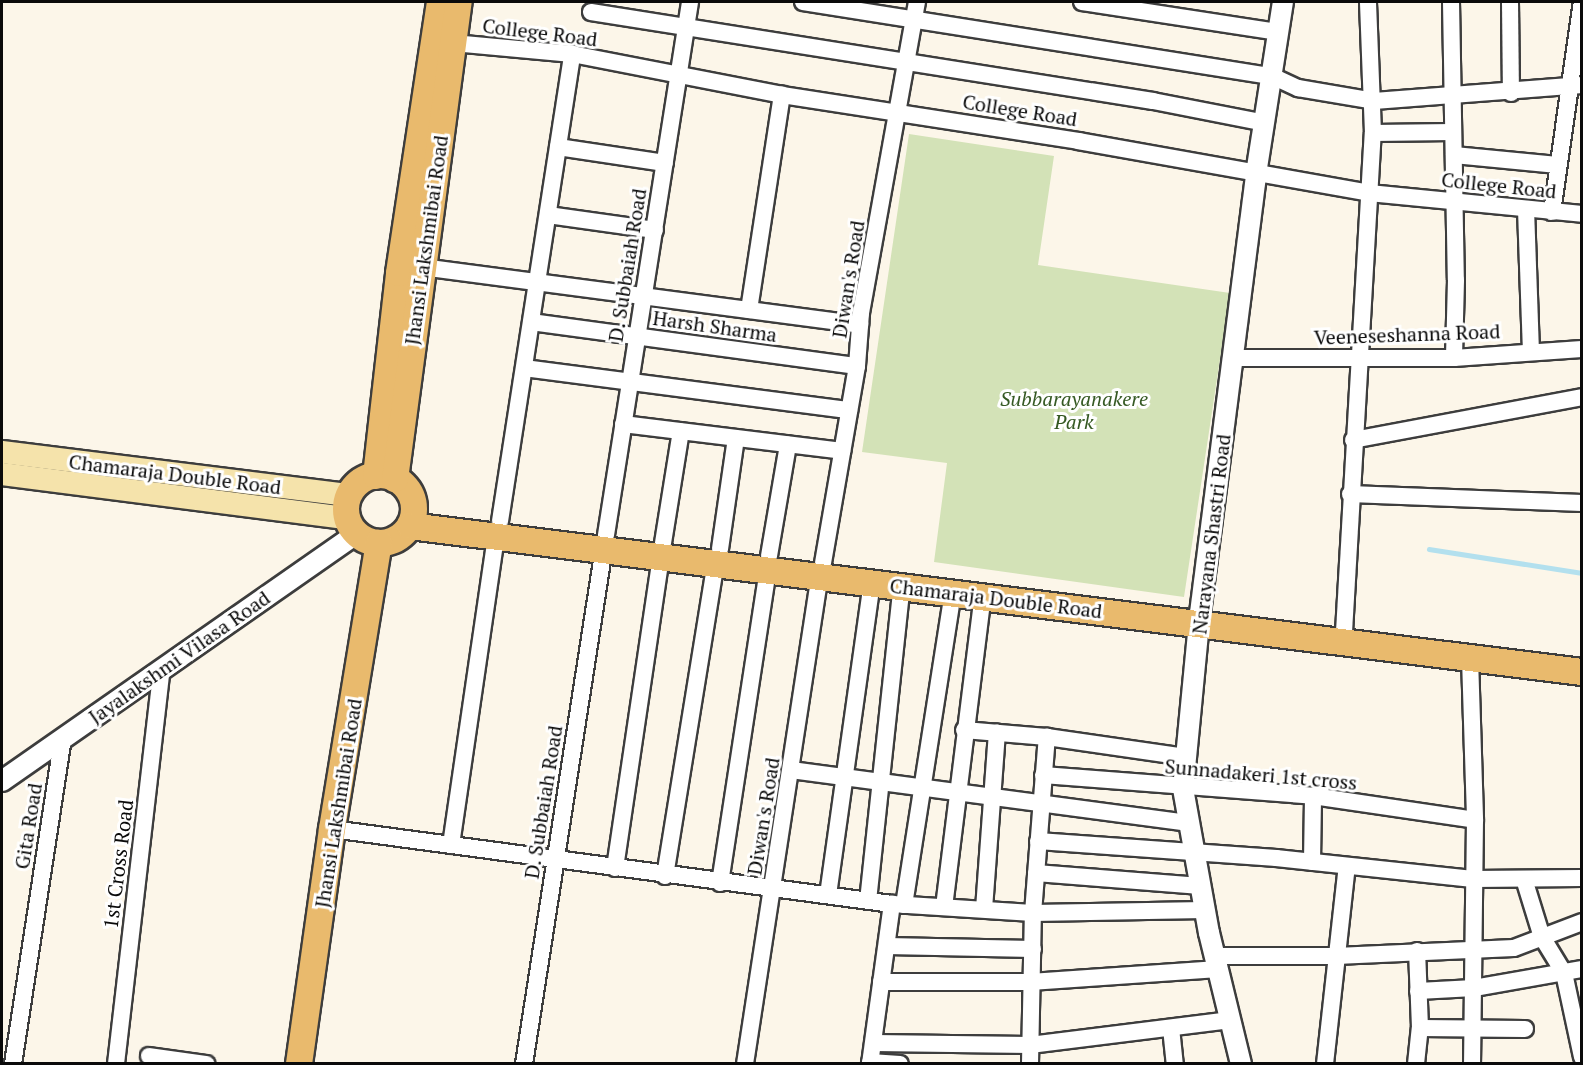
<!DOCTYPE html>
<html>
<head>
<meta charset="utf-8">
<style>
	body { margin:0 }
	#map { position:relative; width:1583px; height:1065px; overflow:hidden; background:#fcf6e9; font-family:"PT Serif",serif }
	div>[style] { position:absolute }
	[style*='--x'] { left:calc(var(--x)*1px); top:calc(var(--y)*1px); width:calc(var(--w)*1px); rotate:calc(var(--a)*1deg) }
	.green>* { inset:0; background:#d3e2b7 }
	.stream>* { height:4.5px; margin:-2.25px; padding:0 2.25px; transform-origin:2.25px; border-radius:2.25px; background:#b3e0ee }
	.roads { filter:drop-shadow(2px 0 #3d3d3d) drop-shadow(-2px 0 #3d3d3d) drop-shadow(0 2px #3d3d3d) drop-shadow(0 -2px #3d3d3d) }
	.minor>* { height:16px; margin:-8px; padding:0 8px; transform-origin:8px; border-radius:8px; background:#fff }
	.tertiary>* { height:20px; margin:-10px; padding:0 10px; transform-origin:10px; border-radius:10px; background:#fff }
	.secondary>* { height:22px; margin:-11px; padding:0 11px; transform-origin:11px; border-radius:11px; background:#f5e3ab }
	.primary>* { height:26px; margin:-13px; padding:0 13px; transform-origin:13px; border-radius:13px; background:#e9ba6d }
	.primary>.ring { margin:-13px; padding:0; box-sizing:content-box; background:none; border:26px solid #e9ba6d; border-radius:50% }
	span { translate:-50% -50%; white-space:nowrap; text-align:center; line-height:1.15; -webkit-text-stroke:6px #fff; paint-order:stroke }
	.street-label { font-size:20px; color:#0a0a0a }
	.park-label { font-size:20px; color:#355923; font-style:italic }
	.frame { position:absolute; inset:0; border:3px solid #0a0a0a; pointer-events:none }
</style>
</head>
<body>
<div id="map">
	<div class="green">
		<i style="clip-path:polygon(909px 134px,1054px 156px,1038px 265px,1230px 293px,1184px 597px,934px 562px,947px 463px,862px 452px)"></i>
	</div>
	<div class="stream">
		<i style="--x:1429;--y:549;--w:155;--a:8.9"></i>
	</div>
	<div class="roads">
		<div class="minor">
			<i style="--x:803;--y:2;--w:475;--a:9"></i>
			<i style="--x:1272;--y:76;--w:29;--a:25"></i>
			<i style="--x:1298;--y:88;--w:77;--a:9.7"></i>
			<i style="--x:1374;--y:101;--w:209;--a:-4.4"></i>
			<i style="--x:1082;--y:2;--w:199;--a:8.7"></i>
			<i style="--x:1451;--y:2;--w:278;--a:89"></i>
			<i style="--x:1456;--y:280;--w:78;--a:91.5"></i>
			<i style="--x:1510;--y:2;--w:91;--a:89.4"></i>
			<i style="--x:591;--y:12;--w:569;--a:9"></i>
			<i style="--x:1153;--y:101;--w:114;--a:11.1"></i>
			<i style="--x:453;--y:43;--w:120;--a:5.3"></i>
			<i style="--x:572;--y:54;--w:214;--a:11"></i>
			<i style="--x:782;--y:95;--w:300;--a:8.8"></i>
			<i style="--x:1078;--y:141;--w:296;--a:10.1"></i>
			<i style="--x:1369;--y:193;--w:214;--a:5.6"></i>
			<i style="--x:1373;--y:133;--w:80;--a:-0.7"></i>
			<i style="--x:558;--y:147;--w:108;--a:8.5"></i>
			<i style="--x:1454;--y:155;--w:104;--a:5.5"></i>
			<i style="--x:1526;--y:209;--w:141;--a:88"></i>
			<i style="--x:1552;--y:212;--w:212;--a:-81.9"></i>
			<i style="--x:548;--y:215;--w:108;--a:8"></i>
			<i style="--x:422;--y:267;--w:442;--a:7.5"></i>
			<i style="--x:749;--y:310;--w:218;--a:-81.3"></i>
			<i style="--x:531;--y:322;--w:329;--a:7.7"></i>
			<i style="--x:1234;--y:358;--w:220;--a:0"></i>
			<i style="--x:1454;--y:358;--w:128;--a:-4"></i>
			<i style="--x:524;--y:368;--w:328;--a:7.4"></i>
			<i style="--x:623;--y:424;--w:221;--a:7"></i>
			<i style="--x:1353;--y:440;--w:233;--a:-10.6"></i>
			<i style="--x:1350;--y:494;--w:232;--a:2.2"></i>
			<i style="--x:500;--y:521;--w:473;--a:-81.2"></i>
			<i style="--x:606;--y:535;--w:540;--a:-81.04"></i>
			<i style="--x:663;--y:543;--w:113;--a:-80.9"></i>
			<i style="--x:720;--y:549;--w:112;--a:-81.8"></i>
			<i style="--x:769;--y:556;--w:113;--a:-80.3"></i>
			<i style="--x:823;--y:563;--w:200;--a:-80.2"></i>
			<i style="--x:857;--y:366;--w:53;--a:-85.7"></i>
			<i style="--x:861;--y:313;--w:316;--a:-79.8"></i>
			<i style="--x:1344;--y:632;--w:500;--a:-86.7"></i>
			<i style="--x:1373;--y:133;--w:131;--a:-92.2"></i>
			<i style="--x:1470;--y:658;--w:162;--a:88.2"></i>
			<i style="--x:1475;--y:820;--w:244;--a:90.7"></i>
			<i style="--x:964;--y:730;--w:83;--a:4.8"></i>
			<i style="--x:1047;--y:737;--w:140;--a:8.2"></i>
			<i style="--x:791;--y:770;--w:402;--a:7.6"></i>
			<i style="--x:1043;--y:775;--w:271;--a:4.4"></i>
			<i style="--x:1313;--y:796;--w:164;--a:8.4"></i>
			<i style="--x:332;--y:829;--w:565;--a:7.63"></i>
			<i style="--x:892;--y:904;--w:141;--a:3.7"></i>
			<i style="--x:1033;--y:913;--w:172;--a:-1"></i>
			<i style="--x:1038;--y:841;--w:239;--a:4.1"></i>
			<i style="--x:1276;--y:858;--w:198;--a:6.1"></i>
			<i style="--x:1473;--y:879;--w:109;--a:-0.5"></i>
			<i style="--x:451;--y:845;--w:312;--a:-81.7"></i>
			<i style="--x:1312;--y:862;--w:66;--a:-89.1"></i>
			<i style="--x:615;--y:868;--w:316;--a:-81.6"></i>
			<i style="--x:1036;--y:873;--w:165;--a:4.5"></i>
			<i style="--x:665;--y:876;--w:319;--a:-80.8"></i>
			<i style="--x:1524;--y:879;--w:61;--a:72.8"></i>
			<i style="--x:1542;--y:937;--w:42;--a:58.6"></i>
			<i style="--x:1564;--y:973;--w:86;--a:77.9"></i>
			<i style="--x:720;--y:883;--w:319;--a:-81.3"></i>
			<i style="--x:828;--y:895;--w:317;--a:-82"></i>
			<i style="--x:868;--y:901;--w:318;--a:-83.9"></i>
			<i style="--x:904;--y:905;--w:317;--a:-81.1"></i>
			<i style="--x:944;--y:907;--w:313;--a:-82.9"></i>
			<i style="--x:984;--y:909;--w:177;--a:-85.8"></i>
			<i style="--x:887;--y:946;--w:146;--a:1.2"></i>
			<i style="--x:1214;--y:956;--w:122;--a:0"></i>
			<i style="--x:1336;--y:956;--w:178;--a:-2.6"></i>
			<i style="--x:1514;--y:948;--w:73;--a:-20.9"></i>
			<i style="--x:881;--y:982;--w:150;--a:0"></i>
			<i style="--x:1031;--y:982;--w:187;--a:-4"></i>
			<i style="--x:1418;--y:991;--w:56;--a:-3.1"></i>
			<i style="--x:1474;--y:988;--w:110;--a:-10"></i>
			<i style="--x:1171;--y:1028;--w:36;--a:84"></i>
			<i style="--x:1420;--y:1028;--w:105;--a:0.5"></i>
			<i style="--x:874;--y:1043;--w:156;--a:0.7"></i>
			<i style="--x:1030;--y:1045;--w:202;--a:-7.1"></i>
			<i style="--x:149;--y:1056;--w:58;--a:8"></i>
			<i style="--x:870;--y:1062;--w:30;--a:4"></i>
			<i style="--x:13;--y:1064;--w:330;--a:-81.3"></i>
			<i style="--x:116;--y:1064;--w:398;--a:-83.4"></i>
			<i style="--x:524;--y:1064;--w:522;--a:-81.19"></i>
			<i style="--x:745;--y:1064;--w:495;--a:-81.3"></i>
			<i style="--x:870;--y:1064;--w:162;--a:-82.2"></i>
			<i style="--x:1030;--y:1064;--w:151;--a:-88.9"></i>
			<i style="--x:1033;--y:913;--w:177;--a:-85.5"></i>
			<i style="--x:1325;--y:1064;--w:199;--a:-83.7"></i>
			<i style="--x:1416;--y:1064;--w:36;--a:-84"></i>
			<i style="--x:1420;--y:1028;--w:77;--a:-92.2"></i>
		</div>
		<div class="tertiary">
			<i style="--x:2;--y:781;--w:433;--a:-34.9"></i>
			<i style="--x:1241;--y:1064;--w:135;--a:-103.7"></i>
			<i style="--x:1209;--y:933;--w:146;--a:-100.2"></i>
			<i style="--x:1183;--y:789;--w:177;--a:-84.5"></i>
			<i style="--x:1200;--y:613;--w:443;--a:-82.7"></i>
			<i style="--x:1256;--y:174;--w:174;--a:-81.1"></i>
		</div>
		<div class="secondary">
			<i style="--x:2;--y:452;--w:350;--a:7.1"></i>
			<i style="--x:2;--y:474;--w:348;--a:7.3"></i>
		</div>
		<div class="primary">
			<i class="ring" style="left:346px;top:475px;width:42px;height:42px"></i>
			<i style="--x:376;--y:476;--w:204;--a:-83.5"></i>
			<i style="--x:399;--y:273;--w:274;--a:-81.4"></i>
			<i style="--x:395;--y:479;--w:481;--a:-82.4"></i>
			<i style="--x:410;--y:526;--w:1181;--a:7.1"></i>
			<i style="--x:299;--y:1064;--w:237;--a:-82"></i>
			<i style="--x:332;--y:829;--w:290;--a:-80.7"></i>
		</div>
	</div>
	<div class="street-label">
		<span style="left:540px;top:32px;rotate:7deg">College Road</span>
		<span style="left:1020px;top:110px;rotate:9deg">College Road</span>
		<span style="left:1499px;top:185px;rotate:6deg">College Road</span>
		<span style="left:426px;top:240px;rotate:-82deg">Jhansi Lakshmibai Road</span>
		<span style="left:627px;top:265px;rotate:-81deg">D. Subbaiah Road</span>
		<span style="left:848px;top:279px;rotate:-81deg">Diwan's Road</span>
		<span style="left:715px;top:326px;rotate:8deg">Harsh Sharma</span>
		<span style="left:1407px;top:334px;rotate:-2deg">Veeneseshanna Road</span>
		<span style="left:175px;top:474px;rotate:7deg">Chamaraja Double Road</span>
		<span style="left:1211px;top:534px;rotate:-83deg">Narayana Shastri Road</span>
		<span style="left:996px;top:598px;rotate:7deg">Chamaraja Double Road</span>
		<span style="left:179px;top:657px;rotate:-35deg">Jayalakshmi Vilasa Road</span>
		<span style="left:1261px;top:774px;rotate:5deg">Sunnadakeri 1st cross</span>
		<span style="left:543px;top:802px;rotate:-81deg">D. Subbaiah Road</span>
		<span style="left:338px;top:803px;rotate:-81deg">Jhansi Lakshmibai Road</span>
		<span style="left:763px;top:816px;rotate:-81deg">Diwan's Road</span>
		<span style="left:28px;top:826px;rotate:-81deg">Gita Road</span>
		<span style="left:118px;top:864px;rotate:-83deg">1st Cross Road</span>
	</div>
	<div class="park-label">
		<span style="left:1074px;top:410px">Subbarayanakere<br>Park</span>
	</div>
	<div class="frame"></div>
</div>
</body>
</html>
